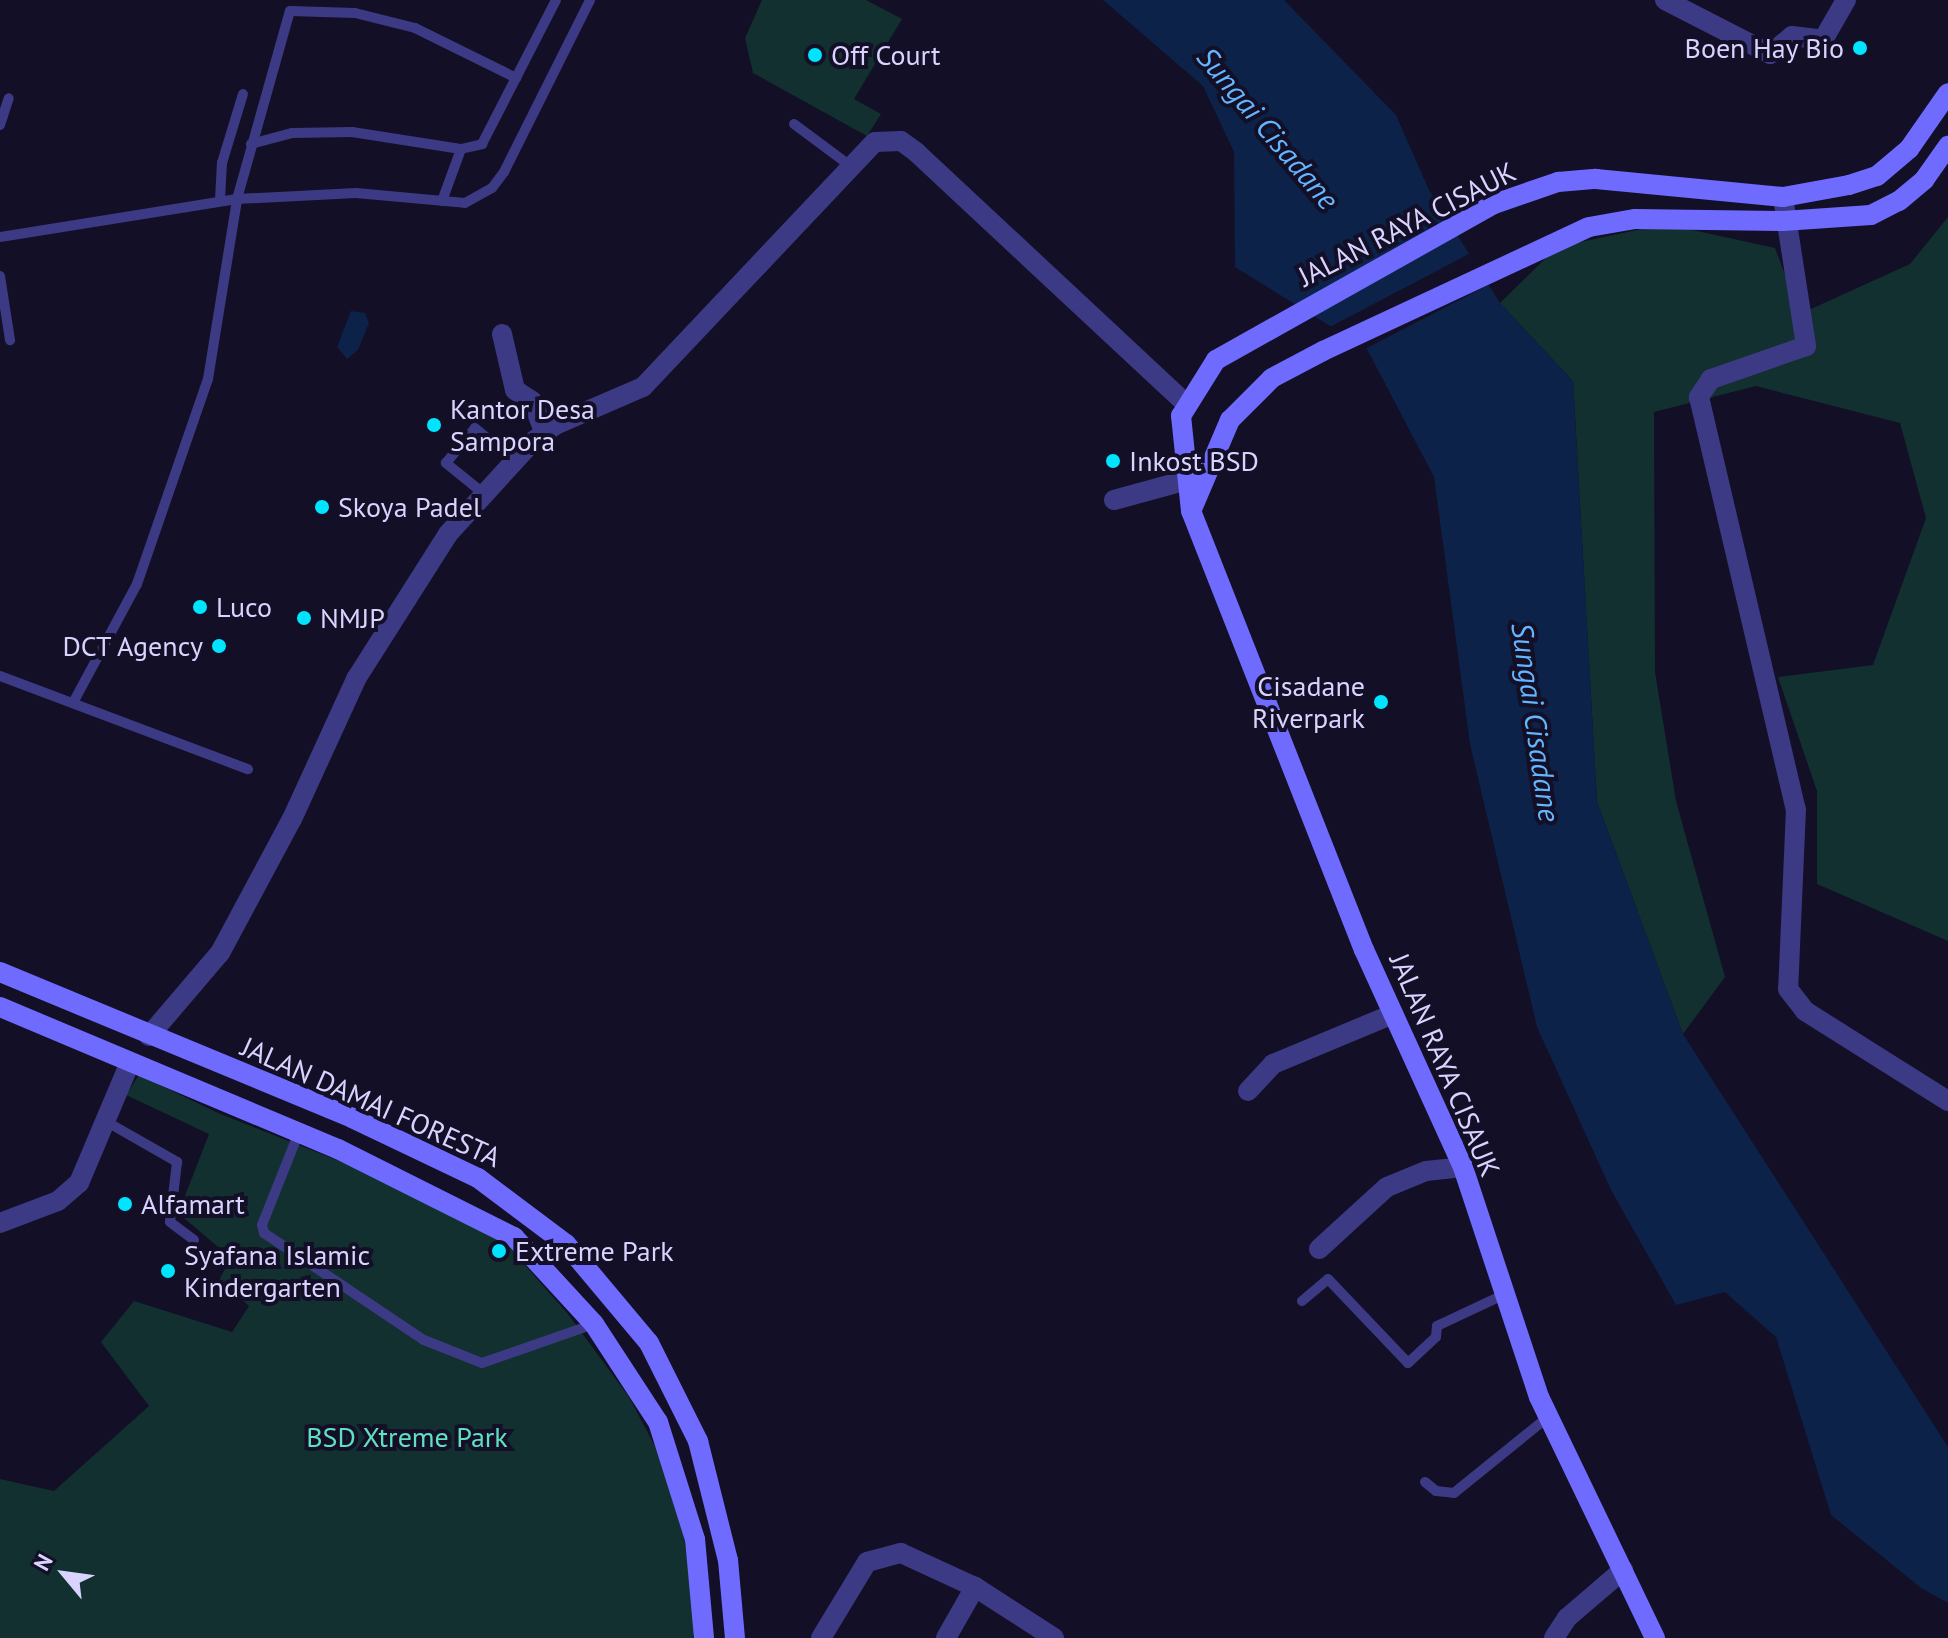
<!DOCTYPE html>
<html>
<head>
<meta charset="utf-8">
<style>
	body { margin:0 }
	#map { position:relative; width:1948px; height:1638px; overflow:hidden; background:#130f26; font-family:"PT Sans",sans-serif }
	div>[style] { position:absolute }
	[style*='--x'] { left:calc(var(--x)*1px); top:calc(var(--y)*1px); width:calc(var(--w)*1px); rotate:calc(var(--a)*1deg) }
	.green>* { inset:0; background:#12302f }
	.water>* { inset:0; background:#0c2248 }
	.pier>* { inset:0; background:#130f26 }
	.service>* { height:10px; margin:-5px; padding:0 5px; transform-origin:5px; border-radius:5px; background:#3d3a85 }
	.minor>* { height:20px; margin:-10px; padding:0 10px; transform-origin:10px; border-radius:10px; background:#3d3a85 }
	.secondary>* { height:20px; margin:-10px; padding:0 10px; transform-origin:10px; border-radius:10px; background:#6f6bff }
	.dots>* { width:22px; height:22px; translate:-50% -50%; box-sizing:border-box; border:4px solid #130f26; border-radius:50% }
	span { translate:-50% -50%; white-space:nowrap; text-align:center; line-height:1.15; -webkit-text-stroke:8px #130f26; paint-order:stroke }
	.poi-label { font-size:28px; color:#d9d4ff }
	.right { translate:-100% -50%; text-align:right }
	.left { translate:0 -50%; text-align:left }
	.street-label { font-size:28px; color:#d9d4ff }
	.park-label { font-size:28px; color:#5fe0c0 }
	.water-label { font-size:30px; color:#62b6ff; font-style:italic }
	.north { position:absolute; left:24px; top:1534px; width:80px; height:80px; -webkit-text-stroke:6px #130f26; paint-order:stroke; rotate:299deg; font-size:22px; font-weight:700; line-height:32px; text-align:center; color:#d9d4ff }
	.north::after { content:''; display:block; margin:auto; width:28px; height:36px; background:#d9d4ff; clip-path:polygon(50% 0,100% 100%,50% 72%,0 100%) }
</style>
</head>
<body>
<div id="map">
	<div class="green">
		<i style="clip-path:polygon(762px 0,866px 0,902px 19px,854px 99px,881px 114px,867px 136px,753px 73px,745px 38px)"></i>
		<i style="clip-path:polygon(1948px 217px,1948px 941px,1817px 884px,1817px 791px,1778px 677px,1873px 665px,1926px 518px,1900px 423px,1756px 386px,1654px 412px,1655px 672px,1676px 801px,1725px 977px,1683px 1034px,1597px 802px,1573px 381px,1500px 303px,1557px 247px,1665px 224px,1775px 248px,1800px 314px,1910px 264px)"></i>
		<i style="clip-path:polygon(139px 1075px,218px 1113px,425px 1195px,509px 1247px,568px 1314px,629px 1397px,676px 1486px,696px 1611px,693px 1638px,0 1638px,0 1479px,54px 1491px,149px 1406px,101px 1342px,134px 1301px,232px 1332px,249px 1306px,219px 1280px,231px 1258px,184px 1218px,183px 1201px,209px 1134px,126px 1095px)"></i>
	</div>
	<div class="water">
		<i style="clip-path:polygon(1103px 0,1284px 0,1396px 115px,1429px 190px,1500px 303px,1573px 381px,1597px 802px,1683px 1034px,1948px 1447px,1948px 1603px,1921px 1588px,1831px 1515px,1776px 1337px,1725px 1292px,1676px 1305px,1611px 1190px,1537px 1027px,1470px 744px,1434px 477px,1367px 349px,1235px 267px,1234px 152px,1203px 86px)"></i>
		<i style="clip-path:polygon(351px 311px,365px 313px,369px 323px,358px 350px,347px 359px,337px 347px)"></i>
	</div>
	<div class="pier">
		<i style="clip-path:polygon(1473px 252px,1492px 283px,1361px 351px,1326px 329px)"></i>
	</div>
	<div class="service">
		<i style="--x:794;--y:124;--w:72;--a:36.6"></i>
		<i style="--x:0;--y:125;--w:28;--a:-72"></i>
		<i style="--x:251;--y:144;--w:42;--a:-15"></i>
		<i style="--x:292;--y:133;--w:60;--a:-1"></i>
		<i style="--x:352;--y:132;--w:110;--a:8.9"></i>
		<i style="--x:461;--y:149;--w:22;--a:-13"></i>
		<i style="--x:482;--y:144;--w:162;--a:-62.8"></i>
		<i style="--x:220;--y:200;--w:37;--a:-87"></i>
		<i style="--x:222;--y:163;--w:72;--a:-73.1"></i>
		<i style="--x:442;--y:201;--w:55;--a:-69.9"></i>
		<i style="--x:0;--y:237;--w:240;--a:-9.1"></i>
		<i style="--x:237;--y:199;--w:119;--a:-2.9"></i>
		<i style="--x:356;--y:193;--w:109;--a:5.2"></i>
		<i style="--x:465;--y:203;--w:31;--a:-29"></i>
		<i style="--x:492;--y:188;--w:20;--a:-53"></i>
		<i style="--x:504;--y:172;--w:192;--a:-63.4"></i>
		<i style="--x:0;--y:276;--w:65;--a:81.1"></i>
		<i style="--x:483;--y:493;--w:48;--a:-141"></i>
		<i style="--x:446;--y:463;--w:45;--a:-50.4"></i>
		<i style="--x:475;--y:428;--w:50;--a:39.4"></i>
		<i style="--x:0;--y:676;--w:265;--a:20.6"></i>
		<i style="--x:74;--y:701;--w:133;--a:-61.7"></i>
		<i style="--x:137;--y:584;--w:217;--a:-70.9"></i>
		<i style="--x:208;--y:379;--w:182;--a:-80.8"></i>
		<i style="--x:237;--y:199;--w:195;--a:-74.3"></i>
		<i style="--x:290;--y:11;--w:65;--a:1.8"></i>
		<i style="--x:355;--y:13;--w:62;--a:14"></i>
		<i style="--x:415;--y:28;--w:113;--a:26.3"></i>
		<i style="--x:107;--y:1122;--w:81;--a:29.7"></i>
		<i style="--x:177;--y:1162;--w:60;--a:96.7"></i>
		<i style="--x:170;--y:1222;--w:30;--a:37"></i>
		<i style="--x:299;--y:1132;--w:100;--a:111.7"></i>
		<i style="--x:262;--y:1225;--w:8;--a:76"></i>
		<i style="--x:264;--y:1233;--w:192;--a:33.8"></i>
		<i style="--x:424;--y:1340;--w:62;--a:21.6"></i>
		<i style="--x:482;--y:1363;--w:119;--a:-19.2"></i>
		<i style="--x:1302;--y:1301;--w:34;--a:-40"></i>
		<i style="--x:1328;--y:1279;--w:116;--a:46.4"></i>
		<i style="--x:1408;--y:1363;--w:38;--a:-43"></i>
		<i style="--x:1436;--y:1337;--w:11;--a:-85"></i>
		<i style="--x:1437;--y:1326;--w:73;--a:-25.2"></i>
		<i style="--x:1425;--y:1482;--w:14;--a:39"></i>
		<i style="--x:1436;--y:1491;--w:18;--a:6"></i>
		<i style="--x:1454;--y:1493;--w:121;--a:-39"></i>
	</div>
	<div class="minor">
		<i style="--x:1665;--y:0;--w:118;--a:27.2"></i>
		<i style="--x:1770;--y:54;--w:28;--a:-39"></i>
		<i style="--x:1792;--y:36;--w:31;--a:7"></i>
		<i style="--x:1823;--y:40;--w:46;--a:-60.1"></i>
		<i style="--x:1783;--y:197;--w:151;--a:81.2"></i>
		<i style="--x:1806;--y:346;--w:101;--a:160.8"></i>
		<i style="--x:1711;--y:379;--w:22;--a:124"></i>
		<i style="--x:1699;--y:397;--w:423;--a:76.8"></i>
		<i style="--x:1796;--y:809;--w:180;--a:92.5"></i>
		<i style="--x:1788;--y:989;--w:28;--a:52"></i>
		<i style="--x:1805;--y:1011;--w:169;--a:32.2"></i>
		<i style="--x:502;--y:334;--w:57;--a:76.9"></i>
		<i style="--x:515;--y:390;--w:20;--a:33"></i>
		<i style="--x:532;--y:401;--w:35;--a:68"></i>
		<i style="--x:1114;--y:500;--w:91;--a:-15.3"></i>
		<i style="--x:149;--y:1036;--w:109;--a:-49.5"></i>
		<i style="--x:220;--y:953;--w:152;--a:-61.8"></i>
		<i style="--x:292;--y:819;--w:154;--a:-65.4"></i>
		<i style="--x:356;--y:679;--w:172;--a:-57.6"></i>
		<i style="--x:448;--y:534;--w:125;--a:-47.6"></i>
		<i style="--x:532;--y:442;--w:29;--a:-36"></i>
		<i style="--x:555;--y:425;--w:96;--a:-23.4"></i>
		<i style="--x:643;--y:387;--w:337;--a:-46.6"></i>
		<i style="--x:875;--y:142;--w:26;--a:-2"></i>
		<i style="--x:901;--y:141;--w:19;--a:36"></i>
		<i style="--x:916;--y:152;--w:368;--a:43"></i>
		<i style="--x:1248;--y:1091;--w:37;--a:-47"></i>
		<i style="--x:1273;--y:1064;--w:130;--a:-22.6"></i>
		<i style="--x:0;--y:1223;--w:62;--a:-20.8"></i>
		<i style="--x:58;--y:1201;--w:28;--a:-41"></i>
		<i style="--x:79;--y:1183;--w:131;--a:-67.1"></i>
		<i style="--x:1319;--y:1249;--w:92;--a:-42.4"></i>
		<i style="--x:1387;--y:1187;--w:42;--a:-22.3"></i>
		<i style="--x:1426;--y:1171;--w:37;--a:-6"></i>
		<i style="--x:821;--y:1638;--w:89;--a:-58.8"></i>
		<i style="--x:867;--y:1562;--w:35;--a:-15"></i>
		<i style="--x:901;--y:1553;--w:81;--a:24.7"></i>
		<i style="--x:975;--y:1587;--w:94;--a:32.8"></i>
		<i style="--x:946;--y:1638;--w:59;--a:-60.4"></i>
		<i style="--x:1554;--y:1638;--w:24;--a:-57"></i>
		<i style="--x:1567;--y:1618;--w:74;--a:-40.6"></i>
	</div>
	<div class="secondary">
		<i style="--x:1192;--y:509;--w:97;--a:-66.9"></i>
		<i style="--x:1230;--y:420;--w:59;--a:-45"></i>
		<i style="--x:1272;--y:378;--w:58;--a:-27.9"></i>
		<i style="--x:1323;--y:351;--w:293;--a:-25"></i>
		<i style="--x:1589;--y:227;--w:47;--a:-9.9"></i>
		<i style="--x:1635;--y:219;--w:148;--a:0.8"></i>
		<i style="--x:1783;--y:221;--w:88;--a:-3.9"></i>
		<i style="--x:1871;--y:215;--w:31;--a:-27"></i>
		<i style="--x:1899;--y:201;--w:33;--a:-40"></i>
		<i style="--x:1924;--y:180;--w:42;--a:-54.8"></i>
		<i style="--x:0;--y:972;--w:381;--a:22.5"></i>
		<i style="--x:352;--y:1118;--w:140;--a:25.5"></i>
		<i style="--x:478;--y:1178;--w:110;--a:36.9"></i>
		<i style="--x:566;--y:1244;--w:129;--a:50"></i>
		<i style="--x:649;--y:1343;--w:110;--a:63.4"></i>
		<i style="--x:698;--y:1441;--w:123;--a:75.9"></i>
		<i style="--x:728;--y:1560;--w:78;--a:84.9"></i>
		<i style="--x:0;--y:1007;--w:367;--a:22.8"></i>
		<i style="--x:338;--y:1149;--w:197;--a:26.6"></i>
		<i style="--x:514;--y:1237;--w:118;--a:47.4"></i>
		<i style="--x:594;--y:1324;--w:117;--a:56.9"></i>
		<i style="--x:658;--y:1422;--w:123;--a:72.5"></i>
		<i style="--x:695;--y:1539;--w:99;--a:84.8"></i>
		<i style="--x:1655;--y:1638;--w:267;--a:-115.7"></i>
		<i style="--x:1539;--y:1397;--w:242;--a:-108.3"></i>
		<i style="--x:1463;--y:1167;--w:239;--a:-114.5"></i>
		<i style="--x:1364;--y:950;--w:472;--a:-111.5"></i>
		<i style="--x:1191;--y:511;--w:96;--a:-96"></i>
		<i style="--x:1181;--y:416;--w:66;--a:-58"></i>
		<i style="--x:1216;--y:360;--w:319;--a:-29.3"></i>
		<i style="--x:1494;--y:204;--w:68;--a:-19"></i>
		<i style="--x:1558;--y:182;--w:38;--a:-5"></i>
		<i style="--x:1596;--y:179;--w:188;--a:5.5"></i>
		<i style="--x:1783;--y:197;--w:67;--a:-10.3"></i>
		<i style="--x:1849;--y:185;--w:29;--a:-18"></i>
		<i style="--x:1877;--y:176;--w:42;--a:-40.2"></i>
		<i style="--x:1909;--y:149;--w:68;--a:-55.1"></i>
	</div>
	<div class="dots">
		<i style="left:1860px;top:48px;background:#00e5ff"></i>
		<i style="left:815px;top:55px;background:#00e5ff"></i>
		<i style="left:434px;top:425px;background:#00e5ff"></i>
		<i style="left:1113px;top:461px;background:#00e5ff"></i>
		<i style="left:322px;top:507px;background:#00e5ff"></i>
		<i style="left:200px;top:607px;background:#00e5ff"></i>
		<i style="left:304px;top:618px;background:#00e5ff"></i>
		<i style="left:219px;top:646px;background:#00e5ff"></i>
		<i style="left:1381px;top:702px;background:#00e5ff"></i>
		<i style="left:125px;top:1204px;background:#00e5ff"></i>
		<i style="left:499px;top:1251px;background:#00e5ff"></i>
		<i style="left:168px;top:1271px;background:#00e5ff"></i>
	</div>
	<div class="poi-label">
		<span class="right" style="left:1844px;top:48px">Boen Hay Bio</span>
		<span class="left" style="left:831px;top:55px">Off Court</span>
		<span class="left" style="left:450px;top:425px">Kantor Desa<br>Sampora</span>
		<span class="left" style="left:1129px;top:461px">Inkost BSD</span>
		<span class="left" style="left:338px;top:507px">Skoya Padel</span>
		<span class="left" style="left:216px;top:607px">Luco</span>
		<span class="left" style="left:320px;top:618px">NMJP</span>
		<span class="right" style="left:203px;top:646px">DCT Agency</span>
		<span class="right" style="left:1365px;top:702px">Cisadane<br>Riverpark</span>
		<span class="left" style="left:141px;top:1204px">Alfamart</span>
		<span class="left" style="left:515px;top:1251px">Extreme Park</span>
		<span class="left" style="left:184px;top:1271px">Syafana Islamic<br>Kindergarten</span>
	</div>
	<div class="street-label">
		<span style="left:1407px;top:224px;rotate:-27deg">JALAN RAYA CISAUK</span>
		<span style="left:1445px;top:1065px;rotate:67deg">JALAN RAYA CISAUK</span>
		<span style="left:371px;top:1102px;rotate:24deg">JALAN DAMAI FORESTA</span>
	</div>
	<div class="park-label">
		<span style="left:407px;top:1437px">BSD Xtreme Park</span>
	</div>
	<div class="water-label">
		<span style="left:1268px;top:128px;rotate:50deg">Sungai Cisadane</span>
		<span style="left:1536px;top:722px;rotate:82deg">Sungai Cisadane</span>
	</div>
	<div class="north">N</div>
</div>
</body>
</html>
